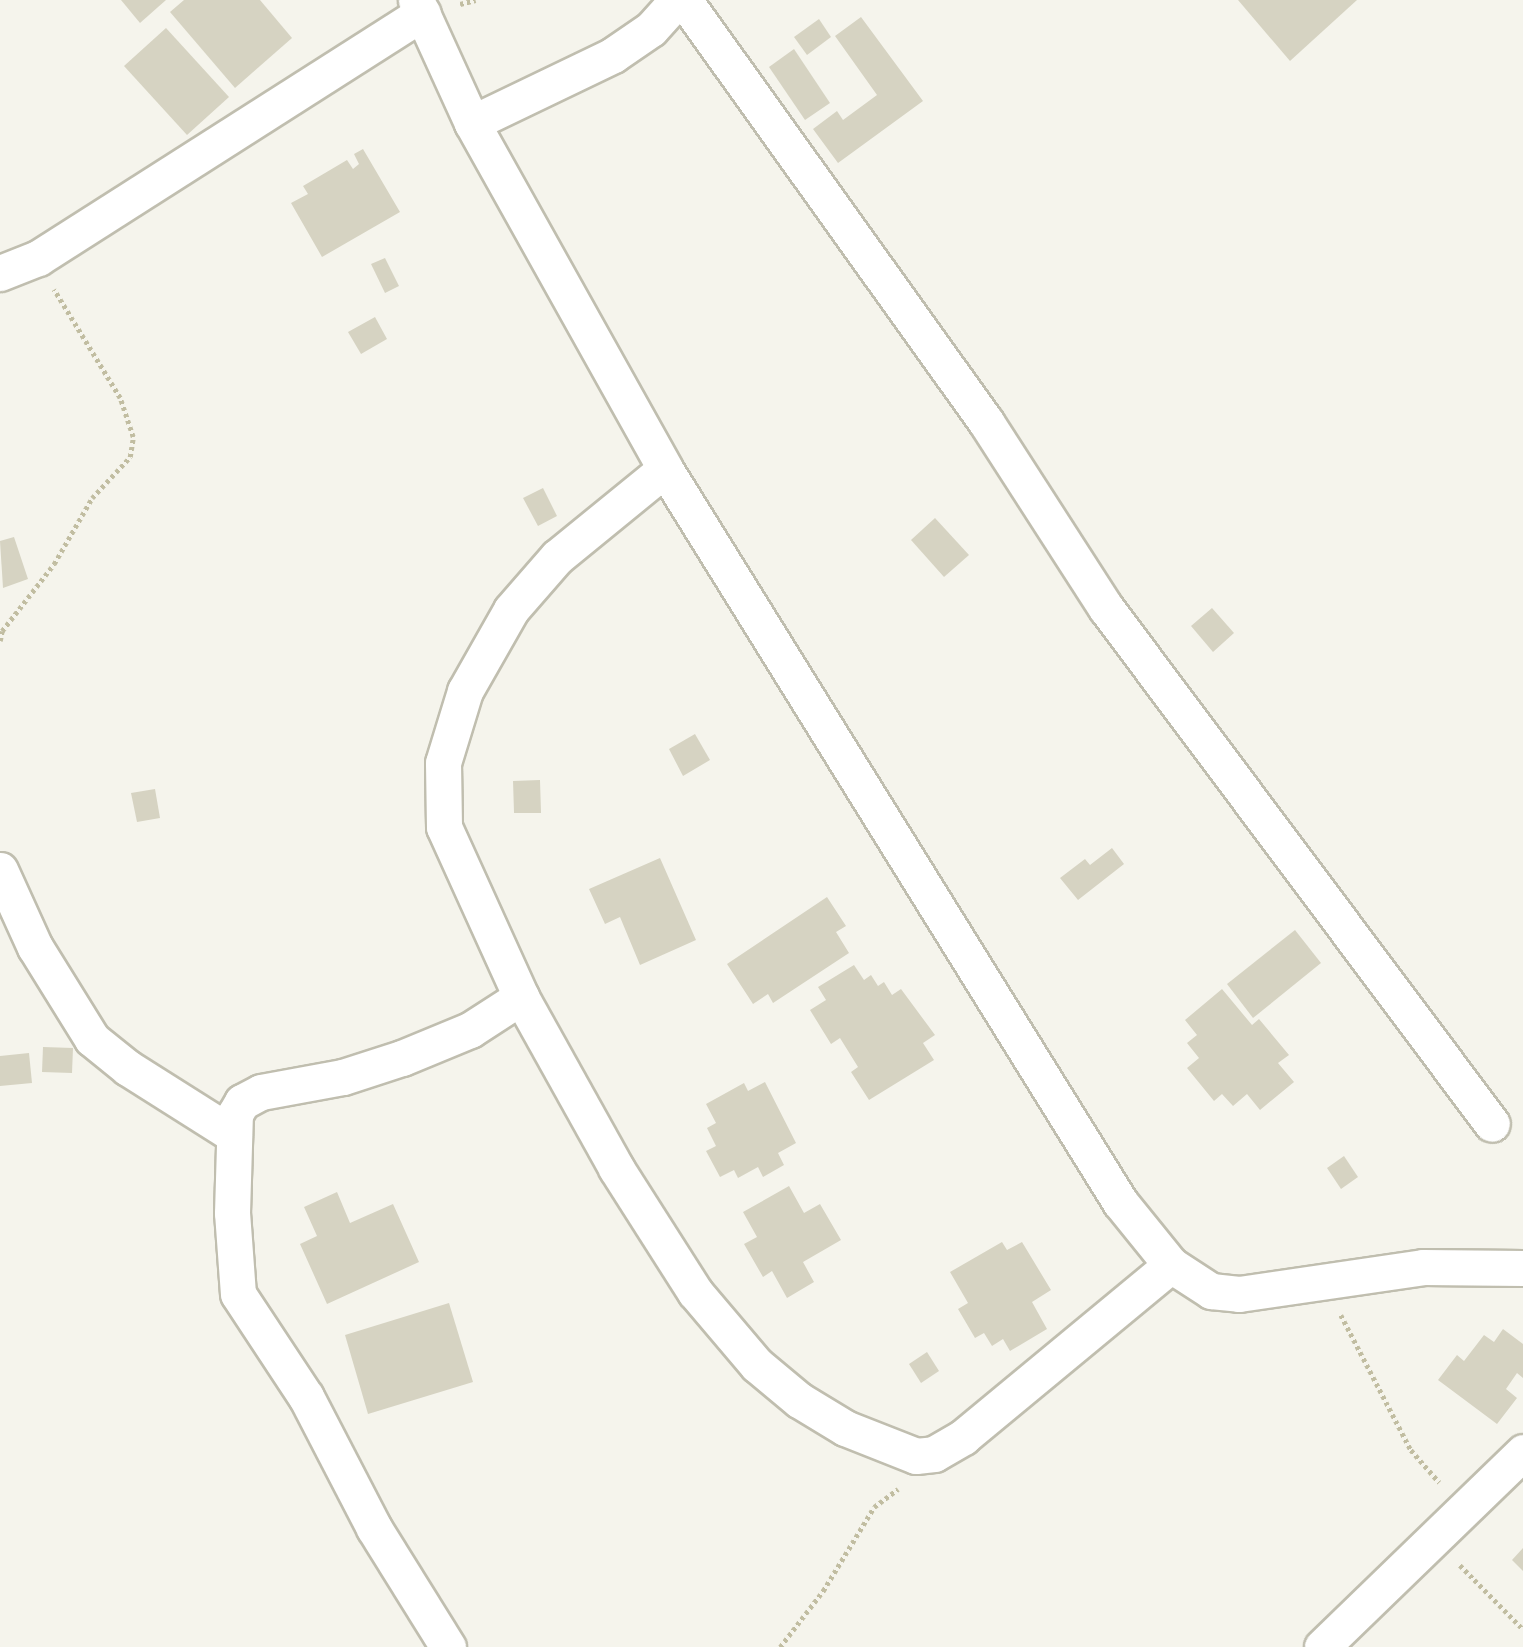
<!DOCTYPE html>
<html>
<head>
<meta charset="utf-8">
<style>
	body { margin:0 }
	#map { position:relative; width:1523px; height:1647px; overflow:hidden; background:#f5f4ec; font-family:"Fira Sans Condensed",sans-serif }
	div>[style] { position:absolute }
	[style*='--x'] { left:calc(var(--x)*1px); top:calc(var(--y)*1px); width:calc(var(--w)*1px); rotate:calc(var(--a)*1deg) }
	.building>* { inset:0; background:#d6d3c2 }
	.path>* { height:4.5px; margin-top:-2.25px; transform-origin:0; background:repeating-linear-gradient(90deg,#c1bda1 0 3.5px,transparent 0 7px) }
	.roads { filter:drop-shadow(2px 0 #c0beaf) drop-shadow(-2px 0 #c0beaf) drop-shadow(0 2px #c0beaf) drop-shadow(0 -2px #c0beaf) }
	.minor>* { height:35px; margin:-17.5px; padding:0 17.5px; transform-origin:17.5px; border-radius:17.5px; background:#fff }
	span { translate:-50% -50%; white-space:nowrap; text-align:center; line-height:1.15; -webkit-text-stroke:5px #fff; paint-order:stroke }
</style>
</head>
<body>
<div id="map">
	<div class="building">
		<i style="clip-path:polygon(121px 0,166px 0,140px 23px)"></i>
		<i style="clip-path:polygon(184px 0,260px 0,292px 38px,235px 88px,170px 12px)"></i>
		<i style="clip-path:polygon(1238px 0,1357px 0,1290px 61px)"></i>
		<i style="clip-path:polygon(861px 17px,923px 101px,838px 163px,813px 129px,837px 111px,843px 120px,877px 95px,835px 36px)"></i>
		<i style="clip-path:polygon(819px 19px,831px 37px,807px 55px,794px 37px)"></i>
		<i style="clip-path:polygon(166px 28px,229px 97px,187px 135px,124px 66px)"></i>
		<i style="clip-path:polygon(794px 49px,830px 103px,805px 120px,769px 67px)"></i>
		<i style="clip-path:polygon(363px 149px,400px 212px,322px 257px,291px 203px,308px 194px,303px 186px,347px 160px,353px 169px,359px 164px,354px 154px)"></i>
		<i style="clip-path:polygon(385px 258px,399px 286px,385px 293px,371px 264px)"></i>
		<i style="clip-path:polygon(375px 317px,387px 339px,361px 354px,348px 332px)"></i>
		<i style="clip-path:polygon(543px 488px,557px 516px,538px 526px,523px 498px)"></i>
		<i style="clip-path:polygon(935px 518px,969px 555px,944px 577px,911px 540px)"></i>
		<i style="clip-path:polygon(14px 537px,28px 579px,3px 588px,0 541px)"></i>
		<i style="clip-path:polygon(1212px 608px,1234px 633px,1213px 652px,1191px 626px)"></i>
		<i style="clip-path:polygon(695px 734px,710px 760px,683px 776px,669px 749px)"></i>
		<i style="clip-path:polygon(540px 780px,541px 813px,514px 813px,513px 781px)"></i>
		<i style="clip-path:polygon(155px 789px,160px 818px,137px 822px,131px 793px)"></i>
		<i style="clip-path:polygon(1112px 848px,1124px 864px,1078px 900px,1060px 878px,1085px 859px,1090px 865px)"></i>
		<i style="clip-path:polygon(660px 858px,696px 940px,640px 965px,620px 917px,605px 924px,589px 889px)"></i>
		<i style="clip-path:polygon(827px 897px,846px 926px,836px 932px,849px 953px,773px 1003px,768px 994px,753px 1004px,727px 964px)"></i>
		<i style="clip-path:polygon(1295px 930px,1321px 963px,1253px 1018px,1227px 984px)"></i>
		<i style="clip-path:polygon(854px 965px,864px 980px,871px 975px,878px 986px,884px 982px,892px 995px,901px 989px,935px 1035px,923px 1043px,934px 1060px,869px 1100px,851px 1072px,858px 1067px,840px 1038px,831px 1044px,810px 1010px,826px 1000px,818px 987px)"></i>
		<i style="clip-path:polygon(1222px 989px,1252px 1025px,1259px 1019px,1289px 1055px,1278px 1063px,1294px 1082px,1260px 1110px,1247px 1094px,1233px 1106px,1222px 1094px,1214px 1101px,1187px 1068px,1199px 1058px,1187px 1043px,1197px 1035px,1185px 1020px)"></i>
		<i style="clip-path:polygon(43px 1047px,73px 1048px,72px 1073px,42px 1072px)"></i>
		<i style="clip-path:polygon(29px 1053px,32px 1083px,0 1086px,0 1056px)"></i>
		<i style="clip-path:polygon(765px 1082px,796px 1143px,778px 1153px,784px 1165px,763px 1177px,758px 1167px,738px 1178px,734px 1170px,720px 1177px,706px 1151px,716px 1146px,707px 1128px,716px 1123px,706px 1104px,744px 1083px,748px 1091px)"></i>
		<i style="clip-path:polygon(1344px 1156px,1358px 1177px,1341px 1189px,1327px 1168px)"></i>
		<i style="clip-path:polygon(789px 1186px,804px 1213px,820px 1204px,841px 1240px,803px 1262px,814px 1282px,787px 1298px,772px 1271px,763px 1277px,744px 1244px,757px 1237px,743px 1212px)"></i>
		<i style="clip-path:polygon(337px 1192px,350px 1223px,393px 1204px,419px 1262px,327px 1304px,300px 1244px,317px 1236px,304px 1207px)"></i>
		<i style="clip-path:polygon(1002px 1242px,1007px 1250px,1022px 1242px,1051px 1290px,1032px 1302px,1047px 1329px,1010px 1351px,1003px 1339px,992px 1346px,984px 1333px,975px 1338px,958px 1309px,968px 1303px,950px 1272px)"></i>
		<i style="clip-path:polygon(449px 1303px,473px 1382px,368px 1414px,345px 1335px)"></i>
		<i style="clip-path:polygon(1503px 1329px,1523px 1344px,1523px 1378px,1517px 1373px,1506px 1389px,1517px 1398px,1497px 1424px,1438px 1380px,1457px 1355px,1464px 1361px,1484px 1335px,1494px 1342px)"></i>
		<i style="clip-path:polygon(927px 1352px,939px 1371px,921px 1383px,909px 1364px)"></i>
		<i style="clip-path:polygon(1523px 1548px,1523px 1571px,1512px 1560px)"></i>
	</div>
	<div class="path">
		<i style="--x:460;--y:4;--w:16;--a:-14"></i>
		<i style="--x:0;--y:641;--w:10;--a:-79"></i>
		<i style="--x:2;--y:631;--w:85;--a:-52.2"></i>
		<i style="--x:54;--y:564;--w:76;--a:-60.1"></i>
		<i style="--x:92;--y:498;--w:56;--a:-47.2"></i>
		<i style="--x:130;--y:457;--w:20;--a:-81"></i>
		<i style="--x:133;--y:437;--w:41;--a:-108.4"></i>
		<i style="--x:120;--y:398;--w:127;--a:-121.4"></i>
		<i style="--x:1341;--y:1315;--w:152;--a:62.6"></i>
		<i style="--x:1411;--y:1450;--w:43;--a:48.8"></i>
		<i style="--x:1460;--y:1565;--w:90;--a:45.5"></i>
		<i style="--x:780;--y:1647;--w:71;--a:-52.5"></i>
		<i style="--x:823;--y:1591;--w:98;--a:-58.7"></i>
		<i style="--x:874;--y:1507;--w:30;--a:-37"></i>
	</div>
	<div class="roads">
		<div class="minor">
			<i style="--x:416;--y:0;--w:135;--a:65.5"></i>
			<i style="--x:472;--y:123;--w:396;--a:60.8"></i>
			<i style="--x:665;--y:469;--w:863;--a:58.17"></i>
			<i style="--x:1120;--y:1202;--w:81;--a:51"></i>
			<i style="--x:1171;--y:1265;--w:48;--a:33"></i>
			<i style="--x:1211;--y:1291;--w:28;--a:6"></i>
			<i style="--x:1239;--y:1294;--w:186;--a:-8.3"></i>
			<i style="--x:1423;--y:1267;--w:100;--a:0.6"></i>
			<i style="--x:684;--y:0;--w:519;--a:54.41"></i>
			<i style="--x:986;--y:422;--w:221;--a:57.2"></i>
			<i style="--x:1106;--y:608;--w:644;--a:53.2"></i>
			<i style="--x:472;--y:123;--w:157;--a:-25.7"></i>
			<i style="--x:613;--y:55;--w:46;--a:-34.4"></i>
			<i style="--x:651;--y:29;--w:39;--a:-48"></i>
			<i style="--x:0;--y:273;--w:41;--a:-21.5"></i>
			<i style="--x:38;--y:258;--w:456;--a:-32.5"></i>
			<i style="--x:665;--y:469;--w:139;--a:140.8"></i>
			<i style="--x:557;--y:557;--w:70;--a:131"></i>
			<i style="--x:511;--y:610;--w:93;--a:119.6"></i>
			<i style="--x:465;--y:691;--w:75;--a:107"></i>
			<i style="--x:443;--y:763;--w:64;--a:89.1"></i>
			<i style="--x:444;--y:827;--w:187;--a:65.6"></i>
			<i style="--x:521;--y:997;--w:196;--a:60.9"></i>
			<i style="--x:616;--y:1168;--w:147;--a:57.5"></i>
			<i style="--x:695;--y:1292;--w:96;--a:49.7"></i>
			<i style="--x:757;--y:1365;--w:55;--a:39.8"></i>
			<i style="--x:799;--y:1400;--w:54;--a:31.3"></i>
			<i style="--x:845;--y:1428;--w:76;--a:21.5"></i>
			<i style="--x:916;--y:1456;--w:18;--a:-6"></i>
			<i style="--x:934;--y:1454;--w:34;--a:-30"></i>
			<i style="--x:963;--y:1437;--w:270;--a:-39.6"></i>
			<i style="--x:0;--y:870;--w:85;--a:65.6"></i>
			<i style="--x:35;--y:947;--w:108;--a:58.2"></i>
			<i style="--x:92;--y:1039;--w:46;--a:38.9"></i>
			<i style="--x:128;--y:1068;--w:125;--a:32.3"></i>
			<i style="--x:448;--y:1647;--w:140;--a:-121.9"></i>
			<i style="--x:374;--y:1528;--w:148;--a:-117.4"></i>
			<i style="--x:306;--y:1397;--w:123;--a:-123.4"></i>
			<i style="--x:238;--y:1294;--w:81;--a:-94.2"></i>
			<i style="--x:232;--y:1213;--w:99;--a:-88.3"></i>
			<i style="--x:235;--y:1114;--w:14;--a:-60"></i>
			<i style="--x:242;--y:1102;--w:21;--a:-28"></i>
			<i style="--x:261;--y:1092;--w:83;--a:-10.4"></i>
			<i style="--x:343;--y:1077;--w:62;--a:-17.9"></i>
			<i style="--x:402;--y:1058;--w:74;--a:-22.4"></i>
			<i style="--x:470;--y:1030;--w:61;--a:-32.9"></i>
			<i style="--x:1322;--y:1647;--w:280;--a:-44.1"></i>
		</div>
	</div>
</div>
</body>
</html>
